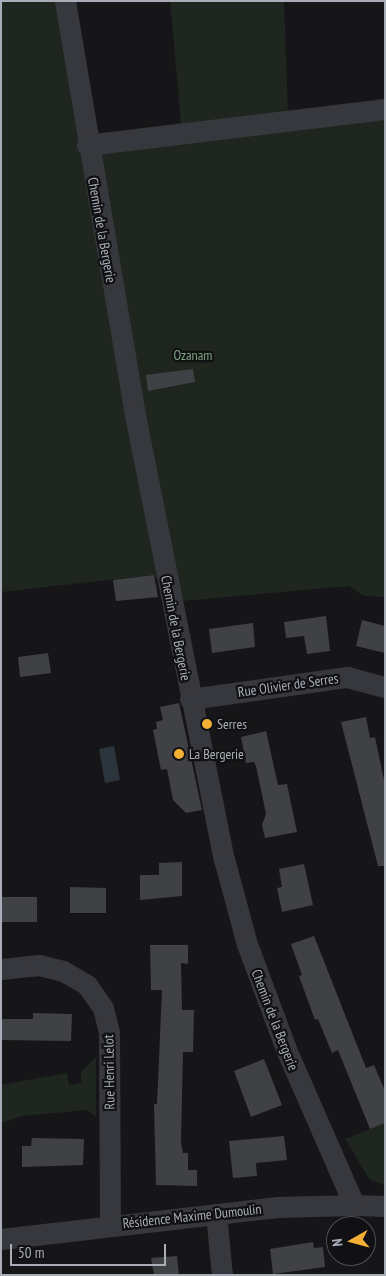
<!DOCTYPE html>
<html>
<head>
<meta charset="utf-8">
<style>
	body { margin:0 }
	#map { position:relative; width:386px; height:1276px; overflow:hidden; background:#161618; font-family:"PT Sans Narrow",sans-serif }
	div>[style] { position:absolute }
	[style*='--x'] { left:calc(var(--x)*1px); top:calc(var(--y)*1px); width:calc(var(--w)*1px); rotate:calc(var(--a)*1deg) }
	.green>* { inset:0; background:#1e261f }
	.water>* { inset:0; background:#2c353c }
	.building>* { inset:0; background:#404145 }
	.minor>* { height:21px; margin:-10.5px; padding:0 10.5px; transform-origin:10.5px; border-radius:10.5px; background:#37383d }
	.dots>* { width:14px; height:14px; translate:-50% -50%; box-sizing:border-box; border:2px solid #111113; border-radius:50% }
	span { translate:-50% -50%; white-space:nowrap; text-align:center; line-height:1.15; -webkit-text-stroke:4.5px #111113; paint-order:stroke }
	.street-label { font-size:14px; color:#a8adb8 }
	.park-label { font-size:14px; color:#7fa381 }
	.poi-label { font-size:14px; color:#a8adb8 }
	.left { translate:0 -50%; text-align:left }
	.frame { position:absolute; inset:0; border:2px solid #a8adb8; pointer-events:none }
	.north { position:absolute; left:326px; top:1216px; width:50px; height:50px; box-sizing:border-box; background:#111113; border:1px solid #4d4f55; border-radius:50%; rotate:263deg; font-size:14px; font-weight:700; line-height:20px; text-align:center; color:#a8adb8 }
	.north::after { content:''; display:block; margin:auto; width:18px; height:22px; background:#f2b134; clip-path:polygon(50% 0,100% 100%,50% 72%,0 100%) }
	.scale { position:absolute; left:10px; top:1244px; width:156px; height:22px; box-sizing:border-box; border:2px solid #a8adb8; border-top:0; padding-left:6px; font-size:15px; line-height:18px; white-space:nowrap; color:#a8adb8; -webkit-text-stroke:4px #111113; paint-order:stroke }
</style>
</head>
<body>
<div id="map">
	<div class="green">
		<i style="clip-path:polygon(1px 1px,75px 1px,96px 134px,181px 123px,170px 1px,284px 1px,288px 112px,385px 100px,385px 597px,364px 596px,349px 586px,183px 601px,153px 575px,1px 592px)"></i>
		<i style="clip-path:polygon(96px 1057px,96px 1117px,87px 1110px,22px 1116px,1px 1123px,1px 1085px,67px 1073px,69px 1085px,81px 1083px,81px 1072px)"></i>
		<i style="clip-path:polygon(385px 1123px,385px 1185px,370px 1180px,345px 1139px)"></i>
	</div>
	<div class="water">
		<i style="clip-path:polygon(114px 746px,120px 780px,105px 783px,99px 749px)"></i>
	</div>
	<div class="building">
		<i style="clip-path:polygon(193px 369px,195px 382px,148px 391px,146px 375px)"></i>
		<i style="clip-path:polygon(154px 575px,158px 597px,116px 601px,113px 580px)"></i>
		<i style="clip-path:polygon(326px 616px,330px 651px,307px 654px,304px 636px,286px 638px,284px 622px)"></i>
		<i style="clip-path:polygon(362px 620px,385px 626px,385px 653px,356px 646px)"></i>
		<i style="clip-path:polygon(253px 623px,255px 647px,212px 653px,209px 629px)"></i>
		<i style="clip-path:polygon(48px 653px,51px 673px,20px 677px,18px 657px)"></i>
		<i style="clip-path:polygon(179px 703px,202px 810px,186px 813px,173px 800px,167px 769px,161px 770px,153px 730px,157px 729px,156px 722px,163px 720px,160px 707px)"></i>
		<i style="clip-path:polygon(366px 717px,370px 738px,375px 737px,385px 785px,385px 866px,378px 866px,341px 722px)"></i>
		<i style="clip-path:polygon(266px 731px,278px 785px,287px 784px,297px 832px,265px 838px,262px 825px,266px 814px,256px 766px,254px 762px,246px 763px,241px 737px)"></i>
		<i style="clip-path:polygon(182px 862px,182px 896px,140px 900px,140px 875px,159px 875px,159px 863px)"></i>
		<i style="clip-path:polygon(304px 864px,313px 905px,282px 912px,277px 888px,282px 887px,279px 869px)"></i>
		<i style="clip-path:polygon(70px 887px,106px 888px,106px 913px,70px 913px)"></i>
		<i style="clip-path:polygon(1px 897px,37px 897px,37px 922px,1px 922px)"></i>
		<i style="clip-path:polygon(314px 936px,366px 1068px,374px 1065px,385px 1091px,385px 1123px,370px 1129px,338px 1050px,332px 1053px,318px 1019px,315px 1020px,299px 976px,302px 975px,291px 944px)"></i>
		<i style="clip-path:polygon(150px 945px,188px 945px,188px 964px,181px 963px,182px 1010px,194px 1010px,193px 1052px,183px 1052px,181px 1143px,183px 1153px,188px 1153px,188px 1170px,197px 1170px,197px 1186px,156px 1185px,154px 1104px,157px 1104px,162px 990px,151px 990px)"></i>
		<i style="clip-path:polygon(33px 1013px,72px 1014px,71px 1041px,1px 1040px,1px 1019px,33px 1019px)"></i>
		<i style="clip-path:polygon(264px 1059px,282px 1105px,251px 1117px,234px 1071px)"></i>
		<i style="clip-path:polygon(284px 1136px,287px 1160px,256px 1163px,257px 1176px,233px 1178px,229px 1141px)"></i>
		<i style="clip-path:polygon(32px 1138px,84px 1139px,83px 1165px,22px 1167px,22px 1146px,31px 1146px)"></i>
		<i style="clip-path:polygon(313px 1242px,314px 1248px,323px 1247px,325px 1267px,273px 1274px,270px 1249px)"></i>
		<i style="clip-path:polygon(177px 1256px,179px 1275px,154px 1275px,151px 1258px)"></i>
	</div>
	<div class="minor">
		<i style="--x:65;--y:1;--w:415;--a:80.4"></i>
		<i style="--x:134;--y:410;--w:458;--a:78.7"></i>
		<i style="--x:224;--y:859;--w:88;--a:74.9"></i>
		<i style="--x:247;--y:944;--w:112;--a:69.6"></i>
		<i style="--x:286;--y:1049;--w:170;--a:66.4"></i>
		<i style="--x:354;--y:1205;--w:31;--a:2"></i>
		<i style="--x:87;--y:145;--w:300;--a:-6.9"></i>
		<i style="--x:190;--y:699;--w:159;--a:-8"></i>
		<i style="--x:347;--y:677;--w:39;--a:15"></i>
		<i style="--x:1;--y:969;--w:38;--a:-6"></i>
		<i style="--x:39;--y:965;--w:25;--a:14"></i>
		<i style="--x:63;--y:971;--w:28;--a:30"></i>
		<i style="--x:87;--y:985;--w:28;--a:55"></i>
		<i style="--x:103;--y:1008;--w:25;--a:76"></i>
		<i style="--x:109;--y:1032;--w:193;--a:89.7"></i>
		<i style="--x:216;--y:1214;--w:61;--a:84.4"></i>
		<i style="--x:1;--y:1239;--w:278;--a:-6.6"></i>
		<i style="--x:277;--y:1207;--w:77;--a:-1.5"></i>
	</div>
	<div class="dots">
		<i style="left:207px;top:724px;background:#f2b134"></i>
		<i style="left:179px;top:754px;background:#f2b134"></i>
	</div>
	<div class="street-label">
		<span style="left:102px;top:230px;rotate:80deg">Chemin de la Bergerie</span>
		<span style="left:176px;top:628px;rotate:79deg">Chemin de la Bergerie</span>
		<span style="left:288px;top:685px;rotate:-8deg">Rue Olivier de Serres</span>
		<span style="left:275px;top:1020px;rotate:69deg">Chemin de la Bergerie</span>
		<span style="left:109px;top:1072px;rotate:-91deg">Rue Henri Lelot</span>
		<span style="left:192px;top:1216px;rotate:-6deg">Résidence Maxime Dumoulin</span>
	</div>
	<div class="park-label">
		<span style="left:193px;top:355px">Ozanam</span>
	</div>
	<div class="poi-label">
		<span class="left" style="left:217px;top:724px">Serres</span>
		<span class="left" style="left:189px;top:754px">La Bergerie</span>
	</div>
	<div class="frame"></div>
	<div class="north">N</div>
	<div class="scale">50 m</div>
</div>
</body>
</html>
